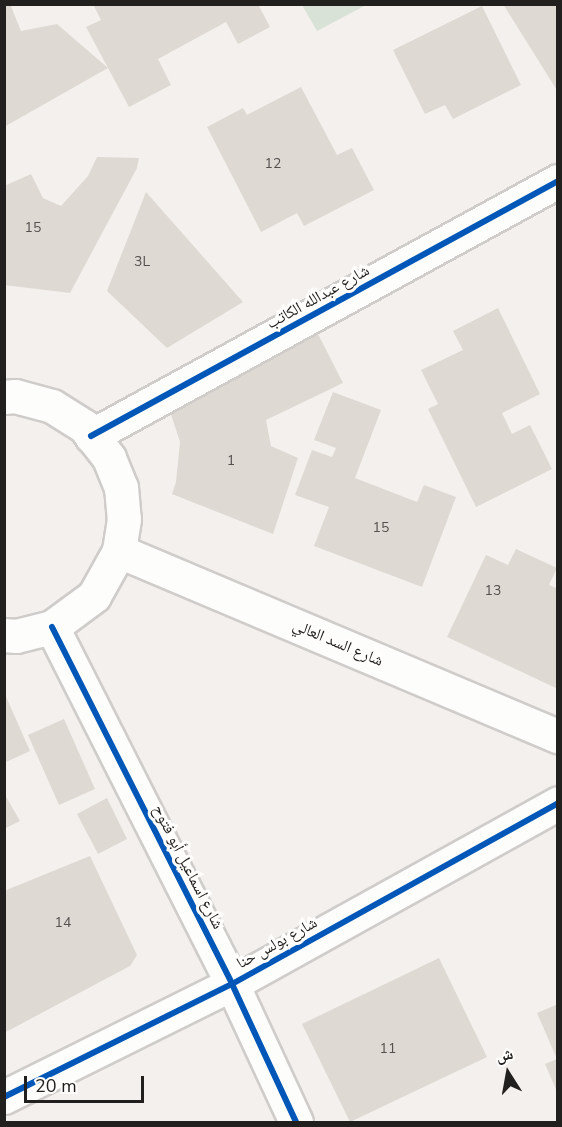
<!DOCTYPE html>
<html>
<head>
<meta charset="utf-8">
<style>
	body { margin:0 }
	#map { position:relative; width:562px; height:1127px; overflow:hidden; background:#f3f0ed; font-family:"Nunito Sans","Noto Naskh Arabic",sans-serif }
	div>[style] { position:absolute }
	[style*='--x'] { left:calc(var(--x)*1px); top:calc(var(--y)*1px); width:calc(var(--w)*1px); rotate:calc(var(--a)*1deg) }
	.green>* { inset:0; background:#d8e2d6 }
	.building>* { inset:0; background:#dfd9d3 }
	.roads { filter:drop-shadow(2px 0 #cfccca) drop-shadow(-2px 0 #cfccca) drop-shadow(0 2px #cfccca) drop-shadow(0 -2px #cfccca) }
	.minor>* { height:33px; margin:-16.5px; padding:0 16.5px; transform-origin:16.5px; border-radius:16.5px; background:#fdfdfc }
	.cycleway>* { height:6px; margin:-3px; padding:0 3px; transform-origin:3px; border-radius:3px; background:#0057b8 }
	span { translate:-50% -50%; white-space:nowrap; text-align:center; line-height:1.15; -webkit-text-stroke:6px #fffefd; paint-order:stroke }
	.number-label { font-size:14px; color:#53504e }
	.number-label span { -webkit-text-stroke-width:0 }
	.street-label { font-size:16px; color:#22201f }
	.frame { position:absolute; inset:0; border:6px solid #22201f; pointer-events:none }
	.north { position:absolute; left:478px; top:1043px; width:60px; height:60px; -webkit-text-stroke:4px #fffefd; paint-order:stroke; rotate:349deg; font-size:16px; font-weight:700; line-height:24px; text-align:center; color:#22201f }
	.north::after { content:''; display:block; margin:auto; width:21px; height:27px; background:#22201f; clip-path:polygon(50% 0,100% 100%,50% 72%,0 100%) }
	.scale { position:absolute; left:24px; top:1076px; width:120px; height:27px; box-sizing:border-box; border:3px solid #22201f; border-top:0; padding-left:8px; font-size:18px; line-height:21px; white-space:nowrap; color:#22201f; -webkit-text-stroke:4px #fffefd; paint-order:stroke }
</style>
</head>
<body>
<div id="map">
	<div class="green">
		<i style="clip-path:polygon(302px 5px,366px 5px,317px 31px)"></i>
	</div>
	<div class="building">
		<i style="clip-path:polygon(4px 4px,10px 4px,21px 31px,57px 24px,108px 68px,86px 27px,101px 20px,93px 4px,258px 4px,270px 27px,238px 44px,226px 22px,158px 59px,171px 85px,129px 107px,108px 68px,4px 127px)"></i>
		<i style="clip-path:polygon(503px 4px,558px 4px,558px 92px)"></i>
		<i style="clip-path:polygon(482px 6px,521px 85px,453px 119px,445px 105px,425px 114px,393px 50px)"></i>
		<i style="clip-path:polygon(301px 87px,337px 155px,352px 148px,374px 190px,304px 226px,297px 213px,261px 232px,207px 127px,243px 108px,247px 115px)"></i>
		<i style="clip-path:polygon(97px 157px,139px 158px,137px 168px,70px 293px,4px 285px,4px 186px,31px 174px,43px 198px,61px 206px,88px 176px)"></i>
		<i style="clip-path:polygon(146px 192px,243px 302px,167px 348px,107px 291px)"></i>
		<i style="clip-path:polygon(498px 308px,540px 394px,502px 413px,512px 434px,530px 425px,552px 469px,476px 507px,428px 409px,438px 404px,421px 370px,463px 350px,453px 331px)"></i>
		<i style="clip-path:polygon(316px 330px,343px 383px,266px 420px,271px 446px,298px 458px,273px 534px,172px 494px,176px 482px,180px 442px,168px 405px)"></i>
		<i style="clip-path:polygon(333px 392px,381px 410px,355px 478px,417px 502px,424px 485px,456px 497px,422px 587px,314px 546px,329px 507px,295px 495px,312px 450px,332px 457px,336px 448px,314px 440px)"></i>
		<i style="clip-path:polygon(516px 549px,557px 568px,549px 585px,556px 588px,558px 585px,558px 689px,447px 637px,486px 555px,508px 565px)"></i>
		<i style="clip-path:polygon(4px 692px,30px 751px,4px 763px)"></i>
		<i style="clip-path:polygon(64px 719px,95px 789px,59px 805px,28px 735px)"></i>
		<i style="clip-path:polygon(4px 793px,20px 821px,4px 829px)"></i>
		<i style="clip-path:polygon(107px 798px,127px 839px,98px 854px,77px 814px)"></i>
		<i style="clip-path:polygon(90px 856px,137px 955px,130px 966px,4px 1033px,4px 891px)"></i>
		<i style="clip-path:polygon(439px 958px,487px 1057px,350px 1122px,302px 1024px)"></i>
		<i style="clip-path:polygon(558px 1004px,558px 1094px,545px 1064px,557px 1059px,537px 1013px)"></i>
	</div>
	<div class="roads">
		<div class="minor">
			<i style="--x:4;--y:397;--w:11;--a:-5"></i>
			<i style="--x:15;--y:396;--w:38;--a:15"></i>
			<i style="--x:52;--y:406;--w:39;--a:32"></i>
			<i style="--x:85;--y:427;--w:39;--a:52"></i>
			<i style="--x:109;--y:458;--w:31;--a:68"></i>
			<i style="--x:121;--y:487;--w:32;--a:85"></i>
			<i style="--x:124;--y:519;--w:32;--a:99"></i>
			<i style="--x:119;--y:551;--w:51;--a:119.1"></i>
			<i style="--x:94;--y:596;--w:52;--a:143.6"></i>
			<i style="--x:52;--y:627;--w:37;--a:166"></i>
			<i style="--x:16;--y:636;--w:12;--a:-175"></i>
			<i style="--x:91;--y:436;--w:532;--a:-28.64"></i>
			<i style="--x:119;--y:551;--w:476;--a:22.9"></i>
			<i style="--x:52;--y:627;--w:400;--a:63.2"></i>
			<i style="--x:232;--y:984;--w:152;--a:65.1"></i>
			<i style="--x:4;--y:1097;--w:254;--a:-26.4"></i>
			<i style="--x:232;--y:984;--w:373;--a:-29"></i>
		</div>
	</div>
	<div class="cycleway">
		<i style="--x:91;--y:436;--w:532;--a:-28.64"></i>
		<i style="--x:52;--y:627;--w:400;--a:63.2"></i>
		<i style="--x:232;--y:984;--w:152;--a:65.1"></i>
		<i style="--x:4;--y:1097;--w:254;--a:-26.4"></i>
		<i style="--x:232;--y:984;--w:373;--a:-29"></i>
	</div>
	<div class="number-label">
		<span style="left:273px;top:164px">12</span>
		<span style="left:33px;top:228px">15</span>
		<span style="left:142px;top:262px">3L</span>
		<span style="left:231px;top:461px">1</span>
		<span style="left:381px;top:528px">15</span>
		<span style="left:493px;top:591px">13</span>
		<span style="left:63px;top:923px">14</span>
		<span style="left:388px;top:1049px">11</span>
	</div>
	<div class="street-label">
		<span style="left:318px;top:297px;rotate:-29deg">شارع عبدالله الكاتب</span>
		<span style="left:338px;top:643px;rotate:23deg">شارع السد العالي</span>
		<span style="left:188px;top:867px;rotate:63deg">شارع اسماعيل أبو فتوح</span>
		<span style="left:277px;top:943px;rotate:-29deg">شارع بولس حنا</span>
	</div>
	<div class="frame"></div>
	<div class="north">ش</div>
	<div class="scale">20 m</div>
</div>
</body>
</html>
